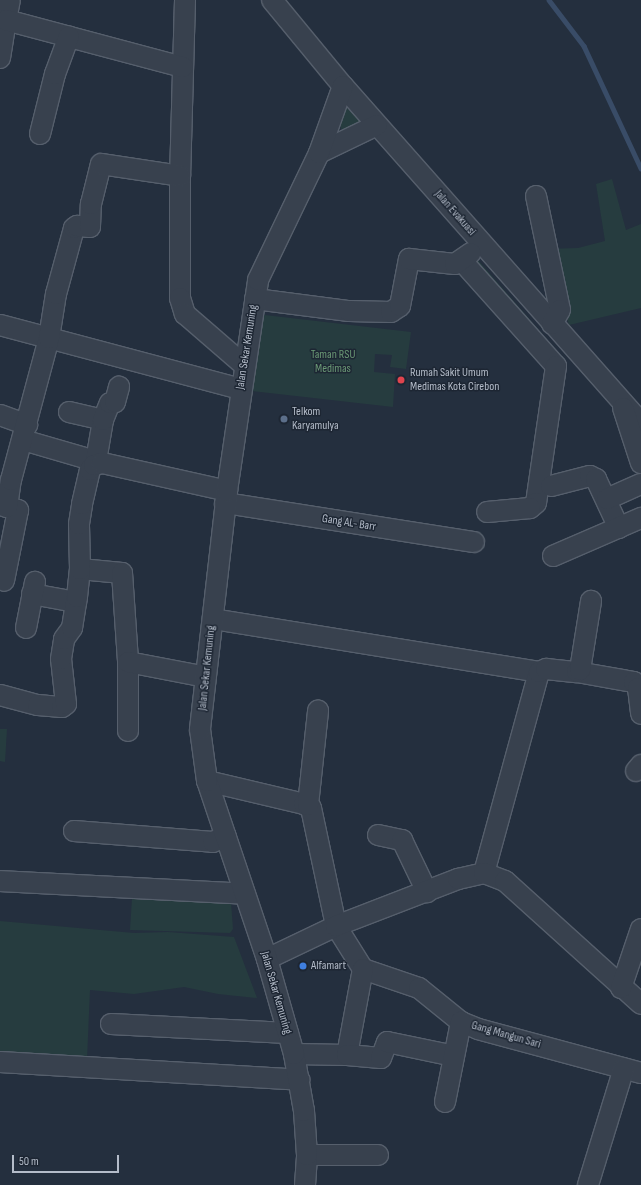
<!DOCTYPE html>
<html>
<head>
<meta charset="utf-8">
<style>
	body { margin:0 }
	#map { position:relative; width:641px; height:1185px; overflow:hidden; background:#242f3e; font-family:"Sofia Sans Condensed",sans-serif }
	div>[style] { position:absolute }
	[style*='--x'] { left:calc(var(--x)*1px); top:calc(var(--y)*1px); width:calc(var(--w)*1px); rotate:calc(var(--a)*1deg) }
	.green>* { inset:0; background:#263c3f }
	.stream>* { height:4.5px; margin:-2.25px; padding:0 2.25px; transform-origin:2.25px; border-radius:2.25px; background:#394c67 }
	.roads { filter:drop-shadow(1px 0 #565f6c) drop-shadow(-1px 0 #565f6c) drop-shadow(0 1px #565f6c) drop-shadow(0 -1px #565f6c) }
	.minor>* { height:20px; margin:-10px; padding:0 10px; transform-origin:10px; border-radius:10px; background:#38414e }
	.dots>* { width:11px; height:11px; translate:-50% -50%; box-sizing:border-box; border:2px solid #1d2633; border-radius:50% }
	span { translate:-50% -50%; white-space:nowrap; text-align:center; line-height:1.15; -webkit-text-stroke:3px #1d2633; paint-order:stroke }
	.street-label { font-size:12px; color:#b4bcc9 }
	.park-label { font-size:12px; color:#6b9a76 }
	.poi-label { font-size:12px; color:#b4bcc9 }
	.left { translate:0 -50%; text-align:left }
	.scale { position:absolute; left:12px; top:1155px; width:107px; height:18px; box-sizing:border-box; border:2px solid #b4bcc9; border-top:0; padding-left:5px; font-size:12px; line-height:14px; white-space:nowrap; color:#b4bcc9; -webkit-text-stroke:3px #1d2633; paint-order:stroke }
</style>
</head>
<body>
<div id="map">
	<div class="green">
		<i style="clip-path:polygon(344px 105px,362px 123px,342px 131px,339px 122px)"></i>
		<i style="clip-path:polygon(612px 179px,626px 230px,641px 224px,641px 308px,569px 325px,548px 249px,578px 248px,605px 241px,596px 184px)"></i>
		<i style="clip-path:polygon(477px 259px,551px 344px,550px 346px,475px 260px)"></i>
		<i style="clip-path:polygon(256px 314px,411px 332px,406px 369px,390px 367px,392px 355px,375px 354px,374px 372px,395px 374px,393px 407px,243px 390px)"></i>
		<i style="clip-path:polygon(0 729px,7px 729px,5px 762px,0 761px)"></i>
		<i style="clip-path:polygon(132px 898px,231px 902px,233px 929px,230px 933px,130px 930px)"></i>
		<i style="clip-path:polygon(0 921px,134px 933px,168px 932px,234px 937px,257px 998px,218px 994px,184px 987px,134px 994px,90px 990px,87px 1060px,0 1056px)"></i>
	</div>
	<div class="stream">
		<i style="--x:549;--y:0;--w:58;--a:52.7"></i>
		<i style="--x:584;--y:46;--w:135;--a:65"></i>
	</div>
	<div class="roads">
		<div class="minor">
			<i style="--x:185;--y:0;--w:176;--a:91.6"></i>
			<i style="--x:180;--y:176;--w:122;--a:90"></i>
			<i style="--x:180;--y:298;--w:17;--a:73"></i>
			<i style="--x:185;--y:314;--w:79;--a:40.9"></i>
			<i style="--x:272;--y:0;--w:112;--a:50.5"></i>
			<i style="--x:343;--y:86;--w:450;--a:48.5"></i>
			<i style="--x:6;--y:20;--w:20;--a:-79"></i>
			<i style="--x:0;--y:58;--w:38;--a:-81"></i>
			<i style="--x:6;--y:20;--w:183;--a:14.9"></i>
			<i style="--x:40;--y:134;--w:62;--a:-76"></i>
			<i style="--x:55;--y:74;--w:40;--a:-69.8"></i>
			<i style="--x:319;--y:153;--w:64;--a:-25.8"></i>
			<i style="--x:536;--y:196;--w:116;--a:78.1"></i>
			<i style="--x:560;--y:310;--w:16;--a:120"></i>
			<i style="--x:462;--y:261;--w:141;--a:48.2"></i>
			<i style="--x:556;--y:366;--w:138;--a:98.3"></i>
			<i style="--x:536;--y:503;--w:8;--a:140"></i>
			<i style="--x:530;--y:508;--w:43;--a:174.7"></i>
			<i style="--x:255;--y:299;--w:95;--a:7.3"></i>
			<i style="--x:349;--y:311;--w:42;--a:1.4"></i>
			<i style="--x:391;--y:312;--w:11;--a:-34"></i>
			<i style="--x:400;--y:306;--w:48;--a:-79.2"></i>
			<i style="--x:409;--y:259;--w:46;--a:6.2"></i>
			<i style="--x:455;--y:264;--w:19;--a:-35"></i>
			<i style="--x:0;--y:325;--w:248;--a:14.9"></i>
			<i style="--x:623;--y:408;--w:58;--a:71.9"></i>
			<i style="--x:69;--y:412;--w:35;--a:13"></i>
			<i style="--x:0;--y:415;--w:29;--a:20"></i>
			<i style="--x:23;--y:440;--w:82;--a:16.2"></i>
			<i style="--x:96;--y:461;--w:42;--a:-80.3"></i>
			<i style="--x:103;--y:420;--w:18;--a:-68"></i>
			<i style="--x:110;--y:403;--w:5;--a:-11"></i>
			<i style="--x:115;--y:402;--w:16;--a:-75"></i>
			<i style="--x:551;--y:486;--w:40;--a:-14.4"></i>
			<i style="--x:590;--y:476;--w:7;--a:27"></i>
			<i style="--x:596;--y:479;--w:54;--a:64.9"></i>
			<i style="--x:607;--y:499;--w:37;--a:-24"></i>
			<i style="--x:225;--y:503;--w:252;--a:8.9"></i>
			<i style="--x:0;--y:505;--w:19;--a:16"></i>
			<i style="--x:18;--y:510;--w:72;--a:101.2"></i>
			<i style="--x:7;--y:507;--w:27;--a:-82"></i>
			<i style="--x:11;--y:480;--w:147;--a:-75"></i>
			<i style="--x:49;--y:338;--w:45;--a:-81"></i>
			<i style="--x:56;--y:294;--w:68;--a:-74.7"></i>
			<i style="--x:74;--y:228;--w:4;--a:-34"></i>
			<i style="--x:77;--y:226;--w:13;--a:4"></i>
			<i style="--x:90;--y:227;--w:23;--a:-88"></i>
			<i style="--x:91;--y:204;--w:41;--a:-76"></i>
			<i style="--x:101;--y:164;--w:80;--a:8.6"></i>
			<i style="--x:553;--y:556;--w:96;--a:-23.4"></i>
			<i style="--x:80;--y:569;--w:42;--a:5.4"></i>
			<i style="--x:122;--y:573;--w:89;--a:86.1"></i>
			<i style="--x:32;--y:594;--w:45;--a:10.3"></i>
			<i style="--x:213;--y:619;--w:330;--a:9.2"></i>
			<i style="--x:26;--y:628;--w:47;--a:-78.9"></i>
			<i style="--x:577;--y:672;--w:58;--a:10"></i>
			<i style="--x:634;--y:682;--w:7;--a:56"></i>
			<i style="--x:638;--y:688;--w:26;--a:83"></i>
			<i style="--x:0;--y:695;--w:39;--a:15"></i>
			<i style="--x:38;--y:705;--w:24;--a:5"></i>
			<i style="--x:62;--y:707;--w:5;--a:-37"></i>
			<i style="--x:66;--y:704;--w:45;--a:-96.3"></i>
			<i style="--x:61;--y:659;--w:20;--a:-81"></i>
			<i style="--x:64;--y:639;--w:14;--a:-54"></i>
			<i style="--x:72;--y:628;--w:31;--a:-81"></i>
			<i style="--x:77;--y:597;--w:28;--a:-84"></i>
			<i style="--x:80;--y:569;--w:45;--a:-91.3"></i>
			<i style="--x:79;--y:524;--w:20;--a:-81"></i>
			<i style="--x:82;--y:504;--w:35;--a:-77"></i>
			<i style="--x:90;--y:470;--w:6;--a:-51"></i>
			<i style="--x:94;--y:465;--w:8;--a:-14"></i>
			<i style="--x:102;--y:463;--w:128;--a:12.6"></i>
			<i style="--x:128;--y:731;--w:69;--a:-90"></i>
			<i style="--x:128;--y:662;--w:79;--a:10.9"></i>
			<i style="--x:636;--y:771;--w:8;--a:-50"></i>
			<i style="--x:207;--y:781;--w:100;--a:13.3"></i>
			<i style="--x:304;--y:804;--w:8;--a:30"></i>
			<i style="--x:311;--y:808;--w:121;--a:78"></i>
			<i style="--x:336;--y:926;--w:51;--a:57.9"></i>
			<i style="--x:363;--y:969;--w:59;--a:18.7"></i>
			<i style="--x:419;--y:988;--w:54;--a:39"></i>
			<i style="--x:461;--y:1022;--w:18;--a:22"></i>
			<i style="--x:478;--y:1029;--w:169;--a:15.1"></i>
			<i style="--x:308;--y:805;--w:95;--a:-83.9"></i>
			<i style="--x:74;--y:831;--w:139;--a:4.5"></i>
			<i style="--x:213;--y:842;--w:14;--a:-25"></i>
			<i style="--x:378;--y:835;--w:25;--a:12"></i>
			<i style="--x:402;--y:840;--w:58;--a:64.3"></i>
			<i style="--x:484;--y:873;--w:208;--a:-74.7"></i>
			<i style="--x:539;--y:672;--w:8;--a:-23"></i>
			<i style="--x:546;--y:669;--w:31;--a:6"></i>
			<i style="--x:577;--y:672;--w:4;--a:-34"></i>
			<i style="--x:580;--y:670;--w:70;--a:-80.9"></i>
			<i style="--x:0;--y:881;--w:245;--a:3"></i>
			<i style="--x:267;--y:959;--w:76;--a:-25.6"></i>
			<i style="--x:336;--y:926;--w:131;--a:-21.1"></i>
			<i style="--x:458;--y:879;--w:27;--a:-13"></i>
			<i style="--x:484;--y:873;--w:22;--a:21"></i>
			<i style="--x:505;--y:881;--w:183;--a:42.1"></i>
			<i style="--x:621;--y:988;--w:62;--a:-71.3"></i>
			<i style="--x:111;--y:1024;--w:177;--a:2.9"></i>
			<i style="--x:294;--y:1054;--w:53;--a:1.1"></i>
			<i style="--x:347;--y:1055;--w:87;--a:-79.5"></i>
			<i style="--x:347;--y:1055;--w:34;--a:5"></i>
			<i style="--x:381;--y:1058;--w:17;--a:-69"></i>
			<i style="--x:387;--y:1042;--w:68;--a:11.8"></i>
			<i style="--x:0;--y:1062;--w:300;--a:3.4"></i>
			<i style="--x:445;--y:1102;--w:82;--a:-78.7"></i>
			<i style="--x:307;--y:1155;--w:71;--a:0"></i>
			<i style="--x:305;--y:1185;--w:30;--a:-86"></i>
			<i style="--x:307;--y:1155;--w:44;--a:-93.9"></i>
			<i style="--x:304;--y:1111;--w:58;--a:-100"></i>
			<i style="--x:294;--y:1054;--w:99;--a:-105.9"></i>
			<i style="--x:267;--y:959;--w:188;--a:-108.6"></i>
			<i style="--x:207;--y:781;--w:52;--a:-97.7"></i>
			<i style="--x:200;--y:729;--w:240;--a:-83.5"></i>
			<i style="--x:227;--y:491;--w:213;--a:-81.6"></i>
			<i style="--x:258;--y:280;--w:141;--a:-64.3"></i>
			<i style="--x:319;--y:153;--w:71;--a:-70.3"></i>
			<i style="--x:588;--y:1185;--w:122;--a:-72.9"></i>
		</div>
	</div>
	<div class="dots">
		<i style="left:401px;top:380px;background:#e0444e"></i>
		<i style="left:284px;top:419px;background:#5c6f8a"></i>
		<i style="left:303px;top:966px;background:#3f7fe0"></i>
	</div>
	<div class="street-label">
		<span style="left:455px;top:213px;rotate:49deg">Jalan Evakuasi</span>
		<span style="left:247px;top:347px;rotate:-81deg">Jalan Sekar Kemuning</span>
		<span style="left:349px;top:523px;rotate:9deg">Gang AL- Barr</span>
		<span style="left:207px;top:668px;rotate:-84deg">Jalan Sekar Kemuning</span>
		<span style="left:276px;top:993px;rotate:74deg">Jalan Sekar Kemuning</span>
		<span style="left:506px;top:1035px;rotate:16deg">Gang Mangun Sari</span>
	</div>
	<div class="park-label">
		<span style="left:333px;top:362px">Taman RSU<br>Medimas</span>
	</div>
	<div class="poi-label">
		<span class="left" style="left:410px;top:380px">Rumah Sakit Umum<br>Medimas Kota Cirebon</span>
		<span class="left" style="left:292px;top:419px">Telkom<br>Karyamulya</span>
		<span class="left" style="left:311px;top:966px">Alfamart</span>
	</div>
	<div class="scale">50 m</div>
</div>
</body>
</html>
